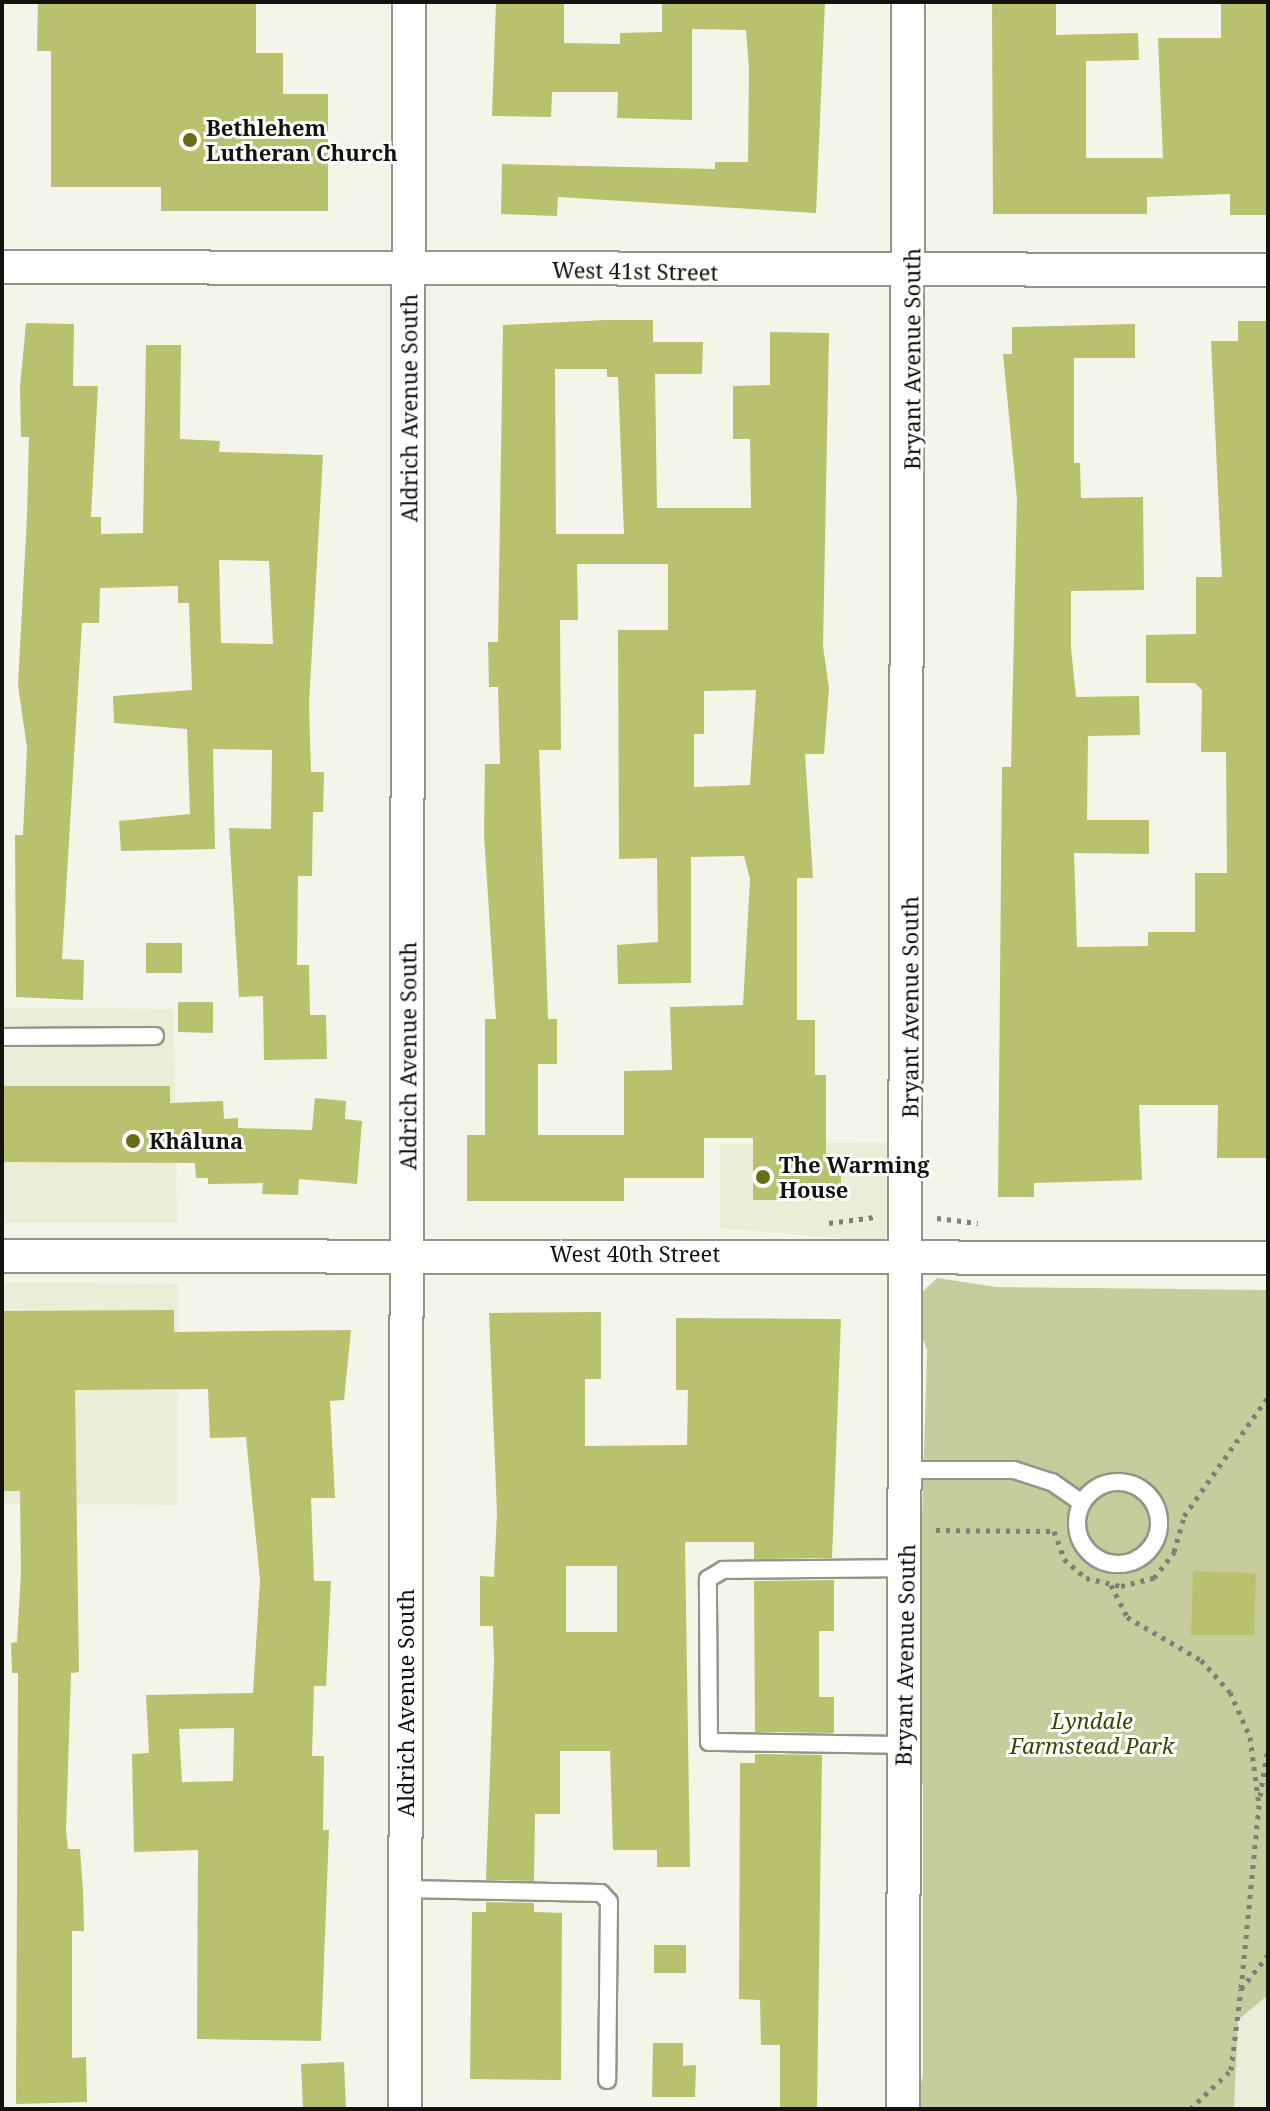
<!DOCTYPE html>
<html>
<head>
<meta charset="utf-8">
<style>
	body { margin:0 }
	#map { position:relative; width:1270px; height:2111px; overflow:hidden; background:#f3f5e8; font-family:"Noto Serif",serif }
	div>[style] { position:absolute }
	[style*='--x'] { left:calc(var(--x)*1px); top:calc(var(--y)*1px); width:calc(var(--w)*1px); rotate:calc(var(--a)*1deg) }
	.built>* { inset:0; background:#eaeed9 }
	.green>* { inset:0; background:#c6cc9c }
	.building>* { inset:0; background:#b8c16e }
	.path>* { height:5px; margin-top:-2.5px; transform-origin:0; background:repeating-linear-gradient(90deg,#7e7f77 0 4px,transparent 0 10px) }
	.roads { filter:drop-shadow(2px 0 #939589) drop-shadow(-2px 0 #939589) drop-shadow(0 2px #939589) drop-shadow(0 -2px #939589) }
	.lane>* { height:16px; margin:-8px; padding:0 8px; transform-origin:8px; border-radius:8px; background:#fff }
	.lane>.ring { margin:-8px; padding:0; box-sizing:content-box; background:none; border:16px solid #fff; border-radius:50% }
	.street>* { height:32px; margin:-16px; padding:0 16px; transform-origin:16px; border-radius:16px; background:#fff }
	.dots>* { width:22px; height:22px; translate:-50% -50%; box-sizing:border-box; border:4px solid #fff; border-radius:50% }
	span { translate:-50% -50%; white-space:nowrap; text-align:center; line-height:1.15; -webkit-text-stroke:6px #fff; paint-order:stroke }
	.poi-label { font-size:22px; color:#12130f; font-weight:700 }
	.left { translate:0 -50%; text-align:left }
	.street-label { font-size:22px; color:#12130f }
	.park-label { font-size:22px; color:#3e4200; font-style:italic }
	.frame { position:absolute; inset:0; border:4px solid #12130f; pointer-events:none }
</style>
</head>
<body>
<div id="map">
	<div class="built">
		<i style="clip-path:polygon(2px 1008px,174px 1009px,177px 1223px,2px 1223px)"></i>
		<i style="clip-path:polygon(895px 1142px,891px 1234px,880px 1242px,720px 1228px,720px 1144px)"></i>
		<i style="clip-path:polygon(2px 1282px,178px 1284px,177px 1505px,2px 1504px)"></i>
		<i style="clip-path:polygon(1268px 1995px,1268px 2109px,1234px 2109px,1238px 2019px)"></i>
	</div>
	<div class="green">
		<i style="clip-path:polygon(937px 1278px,996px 1287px,1268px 1290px,1268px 1995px,1238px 2020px,1234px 2109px,915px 2109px,923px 2075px,923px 1785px,915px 1760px,927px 1350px,917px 1324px,918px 1296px)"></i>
	</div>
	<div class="building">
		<i style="clip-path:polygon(38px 2px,256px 2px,256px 53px,283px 53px,283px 94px,328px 94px,328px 211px,161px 211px,161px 187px,51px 187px,51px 51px,37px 51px)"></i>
		<i style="clip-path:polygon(496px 2px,564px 2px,564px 43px,620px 44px,620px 33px,662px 32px,662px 2px,825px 2px,816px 213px,558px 197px,557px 216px,501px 214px,502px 164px,715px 169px,715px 162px,748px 162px,749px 69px,746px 30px,692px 29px,692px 120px,617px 118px,618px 92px,552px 92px,551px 117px,492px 116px)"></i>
		<i style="clip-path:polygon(992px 2px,1056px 2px,1056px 35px,1138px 33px,1139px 60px,1086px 61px,1086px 158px,1163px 158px,1158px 38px,1221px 38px,1221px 2px,1268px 2px,1268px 215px,1230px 215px,1230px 194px,1147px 197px,1147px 214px,993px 214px)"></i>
		<i style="clip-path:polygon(evenodd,606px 320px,653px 320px,653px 342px,703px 342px,702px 374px,655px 374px,657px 508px,751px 508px,750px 439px,733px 439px,733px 386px,770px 385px,770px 332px,829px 333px,823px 646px,829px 688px,824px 754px,805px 754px,813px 878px,797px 878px,797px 1020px,815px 1020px,815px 1075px,826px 1075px,826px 1154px,841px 1154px,841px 1200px,753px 1200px,753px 1138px,704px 1138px,704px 1178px,624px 1178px,624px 1201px,467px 1201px,467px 1135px,485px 1135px,485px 1019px,496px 1019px,484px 835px,485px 764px,500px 764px,498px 687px,489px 687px,488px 642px,498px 642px,503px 325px,606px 320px,555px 369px,607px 369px,607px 377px,618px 377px,624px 534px,556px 534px,555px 369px,606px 320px,577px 564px,668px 564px,668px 630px,618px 630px,619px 859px,657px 858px,658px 942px,617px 945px,618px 984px,691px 983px,691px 857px,744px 856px,750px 879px,743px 1005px,670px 1007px,672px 1070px,624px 1071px,624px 1135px,538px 1135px,538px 1064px,557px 1064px,557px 1019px,548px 1019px,539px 750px,561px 750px,560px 620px,578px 620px,577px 564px,606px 320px,756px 690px,750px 785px,694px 787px,694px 734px,704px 734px,704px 691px,756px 690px)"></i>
		<i style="clip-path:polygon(1238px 321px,1268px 321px,1268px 1158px,1217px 1158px,1218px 1105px,1139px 1105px,1142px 1180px,1034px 1183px,1034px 1197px,998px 1197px,1002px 767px,1011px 767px,1017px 499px,1003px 354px,1012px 354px,1012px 327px,1135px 324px,1135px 358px,1074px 358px,1074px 463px,1080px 463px,1081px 498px,1143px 497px,1144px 590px,1071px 591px,1071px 648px,1076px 697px,1139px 696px,1140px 735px,1088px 736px,1087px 820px,1149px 820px,1149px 854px,1074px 853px,1077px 947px,1148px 946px,1148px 932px,1195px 932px,1195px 873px,1227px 873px,1226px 752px,1201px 752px,1202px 690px,1195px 683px,1146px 683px,1146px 635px,1196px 634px,1196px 577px,1222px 577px,1211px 341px,1238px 341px)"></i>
		<i style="clip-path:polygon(evenodd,26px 323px,74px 324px,73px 386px,98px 386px,91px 517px,101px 517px,101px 534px,143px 533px,146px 345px,181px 345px,180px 439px,220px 441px,219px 452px,323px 455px,309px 704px,311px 772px,324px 772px,323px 812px,313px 812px,312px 876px,298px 876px,297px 965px,309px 965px,310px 1015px,326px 1015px,327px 1059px,264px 1060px,263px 996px,239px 997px,229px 828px,271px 829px,272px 750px,213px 749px,215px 849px,121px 851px,119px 821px,190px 814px,187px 729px,114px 723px,113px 696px,192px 690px,189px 603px,178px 603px,178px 586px,100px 588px,99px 623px,82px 623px,62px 959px,84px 960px,83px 1000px,16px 997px,15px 835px,23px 835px,27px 748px,18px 685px,27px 516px,29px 437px,21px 437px,20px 387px,26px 323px,219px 560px,269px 561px,273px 644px,221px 643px,219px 560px)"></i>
		<i style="clip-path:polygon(146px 943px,182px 943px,182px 973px,146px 973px)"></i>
		<i style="clip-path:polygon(178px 1002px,213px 1002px,213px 1033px,178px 1032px)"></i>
		<i style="clip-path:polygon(2px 1086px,170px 1086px,170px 1103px,223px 1101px,224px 1119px,238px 1118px,238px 1128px,312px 1130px,315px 1098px,346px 1101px,345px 1119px,362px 1121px,357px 1184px,299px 1179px,298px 1195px,262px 1194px,263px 1183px,208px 1184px,208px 1178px,196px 1178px,195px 1163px,2px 1162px)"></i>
		<i style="clip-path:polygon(evenodd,174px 1310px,174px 1332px,351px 1330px,344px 1400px,330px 1401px,335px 1498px,311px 1498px,314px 1581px,331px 1581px,326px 1686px,314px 1686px,312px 1756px,324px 1756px,323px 1830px,329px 1830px,321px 2041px,197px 2039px,198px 1850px,134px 1852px,132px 1754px,149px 1753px,146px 1695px,253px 1693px,260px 1580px,246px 1437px,210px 1438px,208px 1389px,75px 1390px,79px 1672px,71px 1673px,66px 1831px,68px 1849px,80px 1849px,83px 1891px,84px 1931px,72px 1931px,72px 2058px,86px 2057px,87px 2102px,16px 2104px,18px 1673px,12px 1673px,11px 1643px,17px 1642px,21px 1573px,20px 1491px,2px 1491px,2px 1311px,174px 1310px,234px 1728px,233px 1781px,182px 1782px,179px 1729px,234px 1728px)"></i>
		<i style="clip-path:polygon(evenodd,601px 1312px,601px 1379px,585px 1379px,585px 1446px,687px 1445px,688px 1390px,676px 1390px,676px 1318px,841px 1319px,832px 1558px,754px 1559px,754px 1542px,685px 1542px,690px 1867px,657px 1867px,657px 1850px,613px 1850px,610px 1751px,560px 1751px,560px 1814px,535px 1814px,534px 1881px,486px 1880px,494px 1662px,493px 1626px,480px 1626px,480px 1576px,494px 1577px,497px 1514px,489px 1313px,601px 1312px,566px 1566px,617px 1566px,617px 1632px,566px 1632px,566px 1566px)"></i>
		<i style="clip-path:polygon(1193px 1571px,1256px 1573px,1254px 1635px,1191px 1635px)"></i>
		<i style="clip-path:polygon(834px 1580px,834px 1631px,819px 1631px,819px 1697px,834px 1697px,834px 1733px,755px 1732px,754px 1581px)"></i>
		<i style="clip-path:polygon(755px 1754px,822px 1755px,817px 2109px,780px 2109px,780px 2045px,761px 2045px,760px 2000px,739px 1999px,740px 1763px,755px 1763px)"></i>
		<i style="clip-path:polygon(486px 1902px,534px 1903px,534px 1912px,562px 1913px,561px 2080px,470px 2079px,472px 1912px,486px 1912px)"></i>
		<i style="clip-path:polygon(654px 1945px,686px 1945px,686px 1973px,654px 1973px)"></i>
		<i style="clip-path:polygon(653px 2043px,683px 2043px,683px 2066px,696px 2065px,695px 2097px,652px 2097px)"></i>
		<i style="clip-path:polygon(344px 2062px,346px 2109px,303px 2109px,301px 2064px)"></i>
	</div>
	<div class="path">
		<i style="--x:937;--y:1218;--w:41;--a:7"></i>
		<i style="--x:829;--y:1223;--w:46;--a:-7.4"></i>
		<i style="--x:936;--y:1530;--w:118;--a:0.5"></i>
		<i style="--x:1054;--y:1531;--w:30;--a:70"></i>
		<i style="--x:1064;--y:1559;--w:29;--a:41"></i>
		<i style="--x:1086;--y:1578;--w:36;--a:13"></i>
		<i style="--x:1121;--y:1586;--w:34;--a:-14"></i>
		<i style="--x:1154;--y:1578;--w:33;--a:-52"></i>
		<i style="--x:1174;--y:1552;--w:37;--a:-74"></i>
		<i style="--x:1184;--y:1516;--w:146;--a:-54.8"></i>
		<i style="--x:1111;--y:1585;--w:36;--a:63"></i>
		<i style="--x:1127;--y:1617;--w:86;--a:30.2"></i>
		<i style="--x:1201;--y:1660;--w:43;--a:47.8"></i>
		<i style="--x:1230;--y:1692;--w:49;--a:66"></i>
		<i style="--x:1250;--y:1737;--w:69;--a:82.5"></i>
		<i style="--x:1259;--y:1805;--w:185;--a:95.6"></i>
		<i style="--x:1266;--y:1617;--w:2;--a:0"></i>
		<i style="--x:1260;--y:1796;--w:49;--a:-80.5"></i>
		<i style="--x:1190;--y:2109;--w:57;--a:-43.6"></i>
		<i style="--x:1231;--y:2070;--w:82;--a:-83"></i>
		<i style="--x:1241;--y:1989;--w:43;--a:-51.5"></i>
	</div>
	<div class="roads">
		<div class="lane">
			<i style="--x:2;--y:1037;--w:153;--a:-0.4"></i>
			<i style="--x:907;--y:1470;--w:107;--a:0"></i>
			<i style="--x:1014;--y:1470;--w:40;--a:18"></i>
			<i style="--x:1052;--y:1482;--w:37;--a:35"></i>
			<i class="ring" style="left:1077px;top:1482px;width:66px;height:66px"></i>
			<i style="--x:904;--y:1745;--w:195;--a:-179.1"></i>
			<i style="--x:709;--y:1742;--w:163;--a:-90.4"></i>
			<i style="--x:708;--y:1579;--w:17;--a:-31"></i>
			<i style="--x:723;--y:1570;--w:183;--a:-0.6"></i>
			<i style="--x:406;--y:1889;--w:195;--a:1.2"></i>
			<i style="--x:601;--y:1893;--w:12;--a:48"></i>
			<i style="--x:609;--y:1902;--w:178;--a:90.6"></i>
		</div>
		<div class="street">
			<i style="--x:2;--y:267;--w:1266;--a:0.14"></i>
			<i style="--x:2;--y:1256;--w:1266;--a:0.09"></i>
			<i style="--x:405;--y:2109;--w:2107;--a:-89.89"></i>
			<i style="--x:903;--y:2109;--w:2107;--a:-89.86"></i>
		</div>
	</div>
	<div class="dots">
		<i style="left:190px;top:140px;background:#666d12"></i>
		<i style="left:133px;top:1141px;background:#666d12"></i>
		<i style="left:763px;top:1177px;background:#666d12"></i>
	</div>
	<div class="poi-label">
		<span class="left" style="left:206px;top:140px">Bethlehem<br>Lutheran Church</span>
		<span class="left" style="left:149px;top:1141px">Khâluna</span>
		<span class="left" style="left:779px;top:1177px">The Warming<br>House</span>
	</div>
	<div class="street-label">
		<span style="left:635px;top:271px;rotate:1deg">West 41st Street</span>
		<span style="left:912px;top:359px;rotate:-90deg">Bryant Avenue South</span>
		<span style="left:409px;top:408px;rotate:-90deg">Aldrich Avenue South</span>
		<span style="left:910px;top:1007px;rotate:-90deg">Bryant Avenue South</span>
		<span style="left:408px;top:1056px;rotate:-90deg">Aldrich Avenue South</span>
		<span style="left:635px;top:1254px">West 40th Street</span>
		<span style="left:905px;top:1655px;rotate:-89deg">Bryant Avenue South</span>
		<span style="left:406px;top:1703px;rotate:-90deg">Aldrich Avenue South</span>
	</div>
	<div class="park-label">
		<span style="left:1092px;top:1733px">Lyndale<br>Farmstead Park</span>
	</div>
	<div class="frame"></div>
</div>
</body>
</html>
